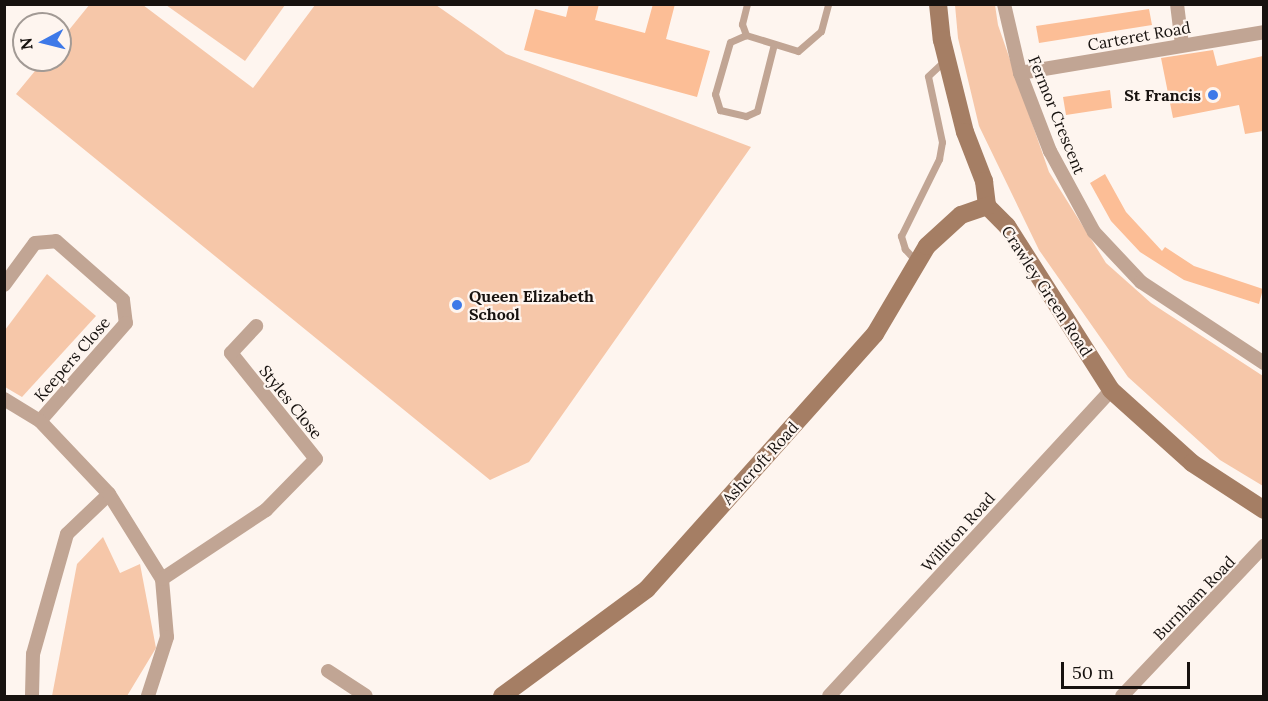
<!DOCTYPE html>
<html>
<head>
<meta charset="utf-8">
<style>
	body { margin:0 }
	#map { position:relative; width:1268px; height:701px; overflow:hidden; background:#fef5ef; font-family:Lora,serif }
	div>[style] { position:absolute }
	[style*='--x'] { left:calc(var(--x)*1px); top:calc(var(--y)*1px); width:calc(var(--w)*1px); rotate:calc(var(--a)*1deg) }
	.green>* { inset:0; background:#f6c7a9 }
	.building>* { inset:0; background:#fcbe96 }
	.lane>* { height:7px; margin:-3.5px; padding:0 3.5px; transform-origin:3.5px; border-radius:3.5px; background:#c1a594 }
	.street>* { height:14px; margin:-7px; padding:0 7px; transform-origin:7px; border-radius:7px; background:#c1a594 }
	.secondary>* { height:18px; margin:-9px; padding:0 9px; transform-origin:9px; border-radius:9px; background:#a57e64 }
	.dots>* { width:16px; height:16px; translate:-50% -50%; box-sizing:border-box; border:3px solid #fef5ef; border-radius:50% }
	span { translate:-50% -50%; white-space:nowrap; text-align:center; line-height:1.15; -webkit-text-stroke:4.5px #fef5ef; paint-order:stroke }
	.street-label { font-size:16px; color:#17120f }
	.poi-label { font-size:16px; color:#17120f; font-weight:700 }
	.right { translate:-100% -50%; text-align:right }
	.left { translate:0 -50%; text-align:left }
	.frame { position:absolute; inset:0; border:6px solid #17120f; pointer-events:none }
	.north { position:absolute; left:12px; top:12px; width:60px; height:60px; box-sizing:border-box; background:#fef5ef; border:2px solid #a29a95; border-radius:50%; rotate:263deg; font-size:16px; font-weight:700; line-height:24px; text-align:center; color:#17120f }
	.north::after { content:''; display:block; margin:auto; width:21px; height:27px; background:#3e79e8; clip-path:polygon(50% 0,100% 100%,50% 72%,0 100%) }
	.scale { position:absolute; left:1061px; top:662px; width:129px; height:27px; box-sizing:border-box; border:3px solid #17120f; border-top:0; padding-left:8px; font-size:18px; line-height:21px; white-space:nowrap; color:#17120f; -webkit-text-stroke:4px #fef5ef; paint-order:stroke }
</style>
</head>
<body>
<div id="map">
	<div class="green">
		<i style="clip-path:polygon(90px 4px,143px 5px,253px 88px,315px 5px,436px 5px,506px 54px,751px 147px,529px 462px,490px 480px,16px 94px,44px 60px,60px 60px,60px 41px)"></i>
		<i style="clip-path:polygon(166px 5px,285px 5px,245px 61px)"></i>
		<i style="clip-path:polygon(955px 5px,995px 5px,998px 25px,1049px 172px,1106px 263px,1151px 303px,1263px 376px,1263px 486px,1220px 460px,1128px 377px,1039px 250px,979px 126px,958px 38px)"></i>
		<i style="clip-path:polygon(47px 274px,96px 316px,22px 397px,5px 387px,5px 330px)"></i>
		<i style="clip-path:polygon(103px 537px,120px 573px,140px 564px,156px 648px,127px 696px,52px 696px,77px 564px)"></i>
	</div>
	<div class="building">
		<i style="clip-path:polygon(569px 4px,599px 4px,595px 20px,645px 33px,653px 4px,675px 4px,666px 39px,710px 51px,697px 97px,524px 50px,535px 9px,566px 17px)"></i>
		<i style="clip-path:polygon(1149px 9px,1152px 25px,1039px 43px,1036px 26px)"></i>
		<i style="clip-path:polygon(1213px 50px,1217px 66px,1263px 56px,1263px 131px,1245px 134px,1239px 105px,1173px 118px,1161px 58px)"></i>
		<i style="clip-path:polygon(1110px 90px,1112px 108px,1066px 115px,1063px 97px)"></i>
		<i style="clip-path:polygon(1105px 174px,1126px 212px,1162px 251px,1165px 247px,1194px 266px,1263px 289px,1259px 304px,1184px 280px,1140px 252px,1111px 221px,1090px 183px)"></i>
	</div>
	<div class="lane">
		<i style="--x:747;--y:4;--w:21;--a:104"></i>
		<i style="--x:742;--y:24;--w:12;--a:70"></i>
		<i style="--x:746;--y:35;--w:54;--a:17.1"></i>
		<i style="--x:798;--y:51;--w:30;--a:-41"></i>
		<i style="--x:821;--y:31;--w:28;--a:-75"></i>
		<i style="--x:746;--y:35;--w:17;--a:156"></i>
		<i style="--x:730;--y:42;--w:54;--a:106.1"></i>
		<i style="--x:715;--y:94;--w:17;--a:73"></i>
		<i style="--x:720;--y:110;--w:27;--a:13"></i>
		<i style="--x:746;--y:116;--w:12;--a:-24"></i>
		<i style="--x:757;--y:111;--w:69;--a:-75.8"></i>
		<i style="--x:917;--y:262;--w:18;--a:-133"></i>
		<i style="--x:905;--y:249;--w:14;--a:-107"></i>
		<i style="--x:901;--y:236;--w:86;--a:-63.7"></i>
		<i style="--x:939;--y:159;--w:17;--a:-80"></i>
		<i style="--x:942;--y:142;--w:67;--a:-102"></i>
		<i style="--x:928;--y:76;--w:22;--a:-43"></i>
	</div>
	<div class="street">
		<i style="--x:1004;--y:4;--w:71;--a:76.9"></i>
		<i style="--x:1020;--y:73;--w:84;--a:69"></i>
		<i style="--x:1050;--y:151;--w:92;--a:61.5"></i>
		<i style="--x:1094;--y:232;--w:69;--a:46.8"></i>
		<i style="--x:1141;--y:282;--w:147;--a:33.4"></i>
		<i style="--x:1177;--y:4;--w:41;--a:83"></i>
		<i style="--x:1020;--y:73;--w:247;--a:-9.5"></i>
		<i style="--x:4;--y:285;--w:52;--a:-53.6"></i>
		<i style="--x:35;--y:243;--w:21;--a:-5"></i>
		<i style="--x:56;--y:241;--w:89;--a:41.4"></i>
		<i style="--x:123;--y:300;--w:23;--a:83"></i>
		<i style="--x:126;--y:323;--w:130;--a:131.3"></i>
		<i style="--x:4;--y:399;--w:42;--a:31.4"></i>
		<i style="--x:40;--y:421;--w:100;--a:46.6"></i>
		<i style="--x:109;--y:494;--w:58;--a:136.4"></i>
		<i style="--x:67;--y:534;--w:125;--a:105.8"></i>
		<i style="--x:33;--y:654;--w:42;--a:91.4"></i>
		<i style="--x:109;--y:494;--w:100;--a:58.1"></i>
		<i style="--x:162;--y:579;--w:58;--a:85.1"></i>
		<i style="--x:167;--y:637;--w:62;--a:107.9"></i>
		<i style="--x:162;--y:579;--w:125;--a:-33.6"></i>
		<i style="--x:266;--y:510;--w:71;--a:-45.6"></i>
		<i style="--x:316;--y:459;--w:136;--a:-128.7"></i>
		<i style="--x:231;--y:353;--w:37;--a:-47"></i>
		<i style="--x:328;--y:671;--w:45;--a:33.3"></i>
		<i style="--x:829;--y:696;--w:416;--a:-47.3"></i>
		<i style="--x:1122;--y:696;--w:207;--a:-46.6"></i>
	</div>
	<div class="secondary">
		<i style="--x:938;--y:4;--w:36;--a:84"></i>
		<i style="--x:942;--y:40;--w:95;--a:76"></i>
		<i style="--x:965;--y:132;--w:53;--a:68.8"></i>
		<i style="--x:984;--y:181;--w:25;--a:83"></i>
		<i style="--x:987;--y:206;--w:28;--a:45"></i>
		<i style="--x:1007;--y:226;--w:194;--a:57.6"></i>
		<i style="--x:1111;--y:390;--w:109;--a:42"></i>
		<i style="--x:1192;--y:463;--w:86;--a:33.1"></i>
		<i style="--x:502;--y:696;--w:180;--a:-36.4"></i>
		<i style="--x:647;--y:589;--w:342;--a:-48.2"></i>
		<i style="--x:875;--y:334;--w:102;--a:-59.4"></i>
		<i style="--x:927;--y:246;--w:46;--a:-42.4"></i>
		<i style="--x:961;--y:215;--w:28;--a:-19"></i>
	</div>
	<div class="dots">
		<i style="left:1213px;top:95px;background:#3e79e8"></i>
		<i style="left:457px;top:305px;background:#3e79e8"></i>
	</div>
	<div class="street-label">
		<span style="left:1139px;top:36px;rotate:-10deg">Carteret Road</span>
		<span style="left:1057px;top:115px;rotate:68deg">Fermor Crescent</span>
		<span style="left:1047px;top:291px;rotate:57deg">Crawley Green Road</span>
		<span style="left:72px;top:359px;rotate:-49deg">Keepers Close</span>
		<span style="left:291px;top:402px;rotate:51deg">Styles Close</span>
		<span style="left:760px;top:463px;rotate:-48deg">Ashcroft Road</span>
		<span style="left:958px;top:532px;rotate:-48deg">Williton Road</span>
		<span style="left:1194px;top:598px;rotate:-46deg">Burnham Road</span>
	</div>
	<div class="poi-label">
		<span class="right" style="left:1201px;top:95px">St Francis</span>
		<span class="left" style="left:469px;top:305px">Queen Elizabeth<br>School</span>
	</div>
	<div class="frame"></div>
	<div class="north">N</div>
	<div class="scale">50 m</div>
</div>
</body>
</html>
